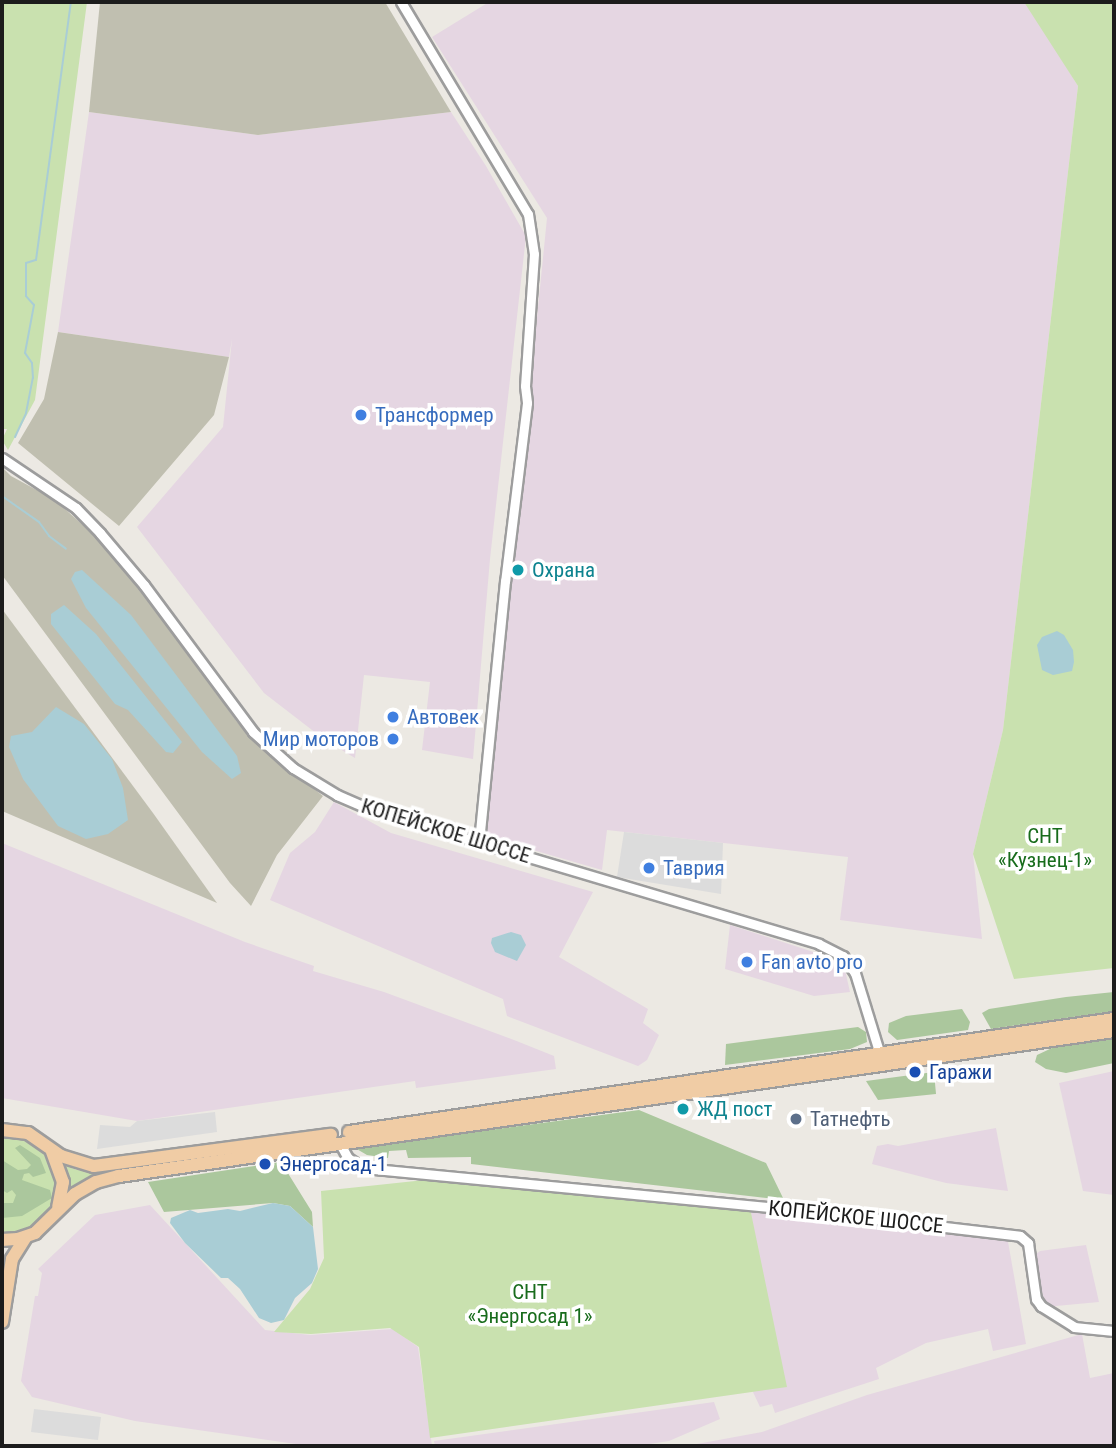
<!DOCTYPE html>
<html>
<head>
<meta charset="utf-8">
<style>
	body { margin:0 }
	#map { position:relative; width:1116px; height:1448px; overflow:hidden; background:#ece9e3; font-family:"Roboto Condensed",sans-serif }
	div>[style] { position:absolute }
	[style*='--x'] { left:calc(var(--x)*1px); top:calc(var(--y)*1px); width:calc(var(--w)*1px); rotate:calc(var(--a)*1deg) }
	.industrial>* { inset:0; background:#e5d6e2 }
	.construction>* { inset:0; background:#c0bfb0 }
	.grass>* { inset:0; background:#c9e1af }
	.forest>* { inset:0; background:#abc79d }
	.parking>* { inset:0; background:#dcdcdc }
	.water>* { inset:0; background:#a9cdd5 }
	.stream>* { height:2px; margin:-1px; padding:0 1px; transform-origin:1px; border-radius:1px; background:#a9cdd5 }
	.roads { filter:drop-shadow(2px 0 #9d9d9d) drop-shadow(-2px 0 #9d9d9d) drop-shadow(0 2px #9d9d9d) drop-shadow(0 -2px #9d9d9d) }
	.minor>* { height:9px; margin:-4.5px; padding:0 4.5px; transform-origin:4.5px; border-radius:4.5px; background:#fff }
	.major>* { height:12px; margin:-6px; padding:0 6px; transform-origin:6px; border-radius:6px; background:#f0cca5 }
	.dots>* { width:19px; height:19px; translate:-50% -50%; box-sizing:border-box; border:4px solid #fff; border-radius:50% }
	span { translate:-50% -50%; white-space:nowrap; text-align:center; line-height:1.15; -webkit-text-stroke:7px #fff; paint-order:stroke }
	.shop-label { font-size:21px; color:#366cbe }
	.left { translate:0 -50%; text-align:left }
	.right { translate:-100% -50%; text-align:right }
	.culture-label { font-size:21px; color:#0d838f }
	.street-label { font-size:21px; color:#1c1c1c }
	.park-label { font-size:21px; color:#186c1c }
	.transit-label { font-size:21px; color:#164399 }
	.service-label { font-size:21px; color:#4e5e75 }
	.frame { position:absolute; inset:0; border:4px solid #1c1c1c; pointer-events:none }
</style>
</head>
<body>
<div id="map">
	<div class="industrial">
		<i style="clip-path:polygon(489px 2px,1026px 2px,1078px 86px,1003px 730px,973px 854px,982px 939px,840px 920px,848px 857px,607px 830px,602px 870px,485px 836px,547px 218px,432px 37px)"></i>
		<i style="clip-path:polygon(89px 112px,258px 135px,451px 112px,486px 166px,526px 236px,490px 559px,473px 759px,422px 750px,430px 682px,364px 675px,355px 758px,325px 740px,264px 693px,137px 527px,223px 427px,232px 339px,229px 357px,58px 332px)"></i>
		<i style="clip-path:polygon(334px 802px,391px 833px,593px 892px,559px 957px,648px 1009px,643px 1023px,659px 1035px,647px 1060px,638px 1066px,507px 1016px,503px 999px,270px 900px,290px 853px,315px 832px)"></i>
		<i style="clip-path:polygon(2px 843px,245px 942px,314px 966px,313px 971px,384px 992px,514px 1040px,554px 1056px,556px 1069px,416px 1088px,415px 1081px,137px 1121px,2px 1098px)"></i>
		<i style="clip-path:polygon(730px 925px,835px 959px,845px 970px,850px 992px,814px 996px,725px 969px)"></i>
		<i style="clip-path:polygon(1114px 1071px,1114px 1195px,1083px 1191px,1059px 1083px)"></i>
		<i style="clip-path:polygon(996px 1128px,1008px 1191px,946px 1183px,872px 1164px,877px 1146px,888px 1144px,898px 1146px)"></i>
		<i style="clip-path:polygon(150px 1205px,265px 1330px,310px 1335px,393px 1329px,418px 1347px,432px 1446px,310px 1446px,135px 1421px,32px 1397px,21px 1381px,35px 1296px,38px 1296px,42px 1273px,38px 1269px,95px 1215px)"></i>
		<i style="clip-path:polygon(749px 1208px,1007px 1236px,1026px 1344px,993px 1351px,988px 1329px,926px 1343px,876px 1368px,879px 1379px,775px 1413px,772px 1404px,760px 1407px,753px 1392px)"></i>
		<i style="clip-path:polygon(1086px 1245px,1099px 1302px,1045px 1307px,1035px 1255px,1040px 1251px)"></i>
		<i style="clip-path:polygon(1082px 1334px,1090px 1378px,1114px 1373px,1114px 1446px,686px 1446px,762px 1432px,867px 1395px)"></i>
		<i style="clip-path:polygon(714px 1402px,720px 1419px,669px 1441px,636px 1446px,435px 1446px,434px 1441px)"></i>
	</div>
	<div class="construction">
		<i style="clip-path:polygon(100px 2px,385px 2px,451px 112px,258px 135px,89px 112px)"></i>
		<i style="clip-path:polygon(58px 332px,229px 357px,214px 415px,119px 526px,18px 443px,44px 399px)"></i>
		<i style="clip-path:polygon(2px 467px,11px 476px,55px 500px,105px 545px,153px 604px,237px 722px,264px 750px,323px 796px,277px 855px,251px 906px,230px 883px,2px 575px)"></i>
		<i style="clip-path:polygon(2px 609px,153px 813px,217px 903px,2px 811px)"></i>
	</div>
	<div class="grass">
		<i style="clip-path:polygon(2px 2px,87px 2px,35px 400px,8px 450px,2px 440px,7px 429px,2px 429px)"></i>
		<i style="clip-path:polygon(1024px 2px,1114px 2px,1114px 968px,1014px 979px,973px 854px,1003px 730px,1078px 86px)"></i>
		<i style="clip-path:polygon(2px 1136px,25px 1139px,39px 1148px,50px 1162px,56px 1187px,53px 1204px,44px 1218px,22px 1233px,2px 1235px)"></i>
		<i style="clip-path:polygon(62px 1164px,77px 1170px,92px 1171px,93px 1178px,65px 1195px)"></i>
		<i style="clip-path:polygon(453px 1177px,750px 1208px,787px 1387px,430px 1438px,419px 1347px,390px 1328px,311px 1334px,274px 1332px,310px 1289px,324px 1258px,321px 1191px)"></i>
	</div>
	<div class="forest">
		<i style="clip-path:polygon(1114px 992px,1114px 1011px,991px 1029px,982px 1013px,989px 1009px,1066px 997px)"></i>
		<i style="clip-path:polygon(962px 1009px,970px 1022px,968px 1030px,897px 1040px,888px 1032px,889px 1023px,906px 1016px)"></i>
		<i style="clip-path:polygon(858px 1027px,866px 1032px,867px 1042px,850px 1049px,725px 1065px,726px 1044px)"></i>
		<i style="clip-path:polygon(1114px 1038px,1114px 1063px,1066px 1073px,1046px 1069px,1035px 1062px,1037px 1055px,1052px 1048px)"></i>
		<i style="clip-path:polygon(934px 1072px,936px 1094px,878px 1100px,866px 1081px)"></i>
		<i style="clip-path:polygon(639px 1110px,766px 1163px,784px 1200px,471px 1164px,471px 1157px,408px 1158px,406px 1150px,389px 1151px,388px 1158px,367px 1155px,355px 1148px)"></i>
		<i style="clip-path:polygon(20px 1145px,40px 1158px,46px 1173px,33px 1177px,29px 1173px,24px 1174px,22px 1180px,50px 1190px,52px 1198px,22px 1216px,2px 1218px,2px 1203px,13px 1203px,16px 1195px,12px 1190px,7px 1193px,2px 1190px,2px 1160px,18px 1170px,27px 1169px,31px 1165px,15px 1148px)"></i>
		<i style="clip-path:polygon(281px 1162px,312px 1212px,313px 1227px,290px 1206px,273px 1203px,164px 1212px,148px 1182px)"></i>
	</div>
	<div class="parking">
		<i style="clip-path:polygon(624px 832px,723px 843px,721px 894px,617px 877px)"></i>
		<i style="clip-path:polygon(215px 1112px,217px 1132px,97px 1149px,100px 1125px,130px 1127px,137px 1121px)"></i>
		<i style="clip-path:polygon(34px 1409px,101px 1417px,98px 1440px,31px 1432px)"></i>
	</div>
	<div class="water">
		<i style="clip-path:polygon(82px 570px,131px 615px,237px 756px,241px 773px,232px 779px,202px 752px,86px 608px,71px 579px,75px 572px)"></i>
		<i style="clip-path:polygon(64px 605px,96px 634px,182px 742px,173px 753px,166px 752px,128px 710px,115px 704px,51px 624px,51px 614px)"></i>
		<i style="clip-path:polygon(1057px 631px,1064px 635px,1073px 650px,1074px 662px,1072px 671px,1053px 675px,1042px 670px,1037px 645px,1042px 637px)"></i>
		<i style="clip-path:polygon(56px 707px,84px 724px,112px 759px,123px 788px,128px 820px,108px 834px,86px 839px,58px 826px,23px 779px,9px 747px,11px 736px,32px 732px)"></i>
		<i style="clip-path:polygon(511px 932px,521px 935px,526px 945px,517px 961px,495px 952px,491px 943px,492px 938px)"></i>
		<i style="clip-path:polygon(273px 1203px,290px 1206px,313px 1227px,318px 1269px,312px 1283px,295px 1298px,284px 1320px,271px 1323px,259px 1318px,240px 1289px,228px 1278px,221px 1278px,185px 1243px,170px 1223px,171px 1218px,190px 1210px,198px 1213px,228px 1209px,240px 1211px)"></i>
	</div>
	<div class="stream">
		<i style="--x:15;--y:437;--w:26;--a:-65"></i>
		<i style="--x:26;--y:413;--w:36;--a:-79"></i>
		<i style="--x:33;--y:378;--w:15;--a:-94"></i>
		<i style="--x:32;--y:363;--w:12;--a:-125"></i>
		<i style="--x:25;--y:353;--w:49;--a:-79.4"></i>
		<i style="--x:34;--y:305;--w:12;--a:-132"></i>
		<i style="--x:26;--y:296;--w:33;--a:-90"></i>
		<i style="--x:26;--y:263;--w:10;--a:-17"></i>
		<i style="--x:36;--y:260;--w:260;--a:-82.3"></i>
		<i style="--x:2;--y:496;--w:45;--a:35.1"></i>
		<i style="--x:39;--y:522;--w:17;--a:54"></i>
		<i style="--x:49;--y:536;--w:21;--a:37"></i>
	</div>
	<div class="roads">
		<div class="minor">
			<i style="--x:401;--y:2;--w:247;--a:59.1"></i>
			<i style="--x:528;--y:214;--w:40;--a:81.5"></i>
			<i style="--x:534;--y:254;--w:132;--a:93.9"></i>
			<i style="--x:525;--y:386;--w:17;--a:83"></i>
			<i style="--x:527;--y:403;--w:179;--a:97"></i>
			<i style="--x:505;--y:581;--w:262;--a:95.7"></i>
			<i style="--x:2;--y:458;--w:89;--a:34"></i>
			<i style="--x:76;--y:508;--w:35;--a:46"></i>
			<i style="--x:100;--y:533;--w:68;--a:49.8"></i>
			<i style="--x:144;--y:585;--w:183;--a:53.4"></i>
			<i style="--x:253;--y:732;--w:54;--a:42"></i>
			<i style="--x:293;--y:768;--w:52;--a:31.5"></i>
			<i style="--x:337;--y:795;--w:40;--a:23.4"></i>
			<i style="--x:374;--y:811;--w:464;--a:16.6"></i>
			<i style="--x:819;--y:944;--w:27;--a:27"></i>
			<i style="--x:843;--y:956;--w:21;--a:55"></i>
			<i style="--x:855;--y:973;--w:86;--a:73"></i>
			<i style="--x:339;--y:1142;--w:18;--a:61"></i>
			<i style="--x:348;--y:1158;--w:18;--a:34"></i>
			<i style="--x:363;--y:1168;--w:456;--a:5.5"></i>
			<i style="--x:817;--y:1212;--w:204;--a:6.7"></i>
			<i style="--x:1020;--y:1236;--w:11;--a:41"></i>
			<i style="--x:1028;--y:1243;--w:57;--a:81.9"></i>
			<i style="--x:1036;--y:1299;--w:9;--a:54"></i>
			<i style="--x:1041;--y:1306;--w:39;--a:32"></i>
			<i style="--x:1074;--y:1327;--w:40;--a:5.7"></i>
		</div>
		<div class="major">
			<i style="--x:2;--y:1130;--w:26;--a:7"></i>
			<i style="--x:28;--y:1133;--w:40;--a:34.9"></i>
			<i style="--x:61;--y:1156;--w:34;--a:17"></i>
			<i style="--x:94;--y:1166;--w:239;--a:-7.5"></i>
			<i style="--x:349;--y:1132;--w:773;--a:-8.4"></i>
			<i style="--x:52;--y:1152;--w:32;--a:70"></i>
			<i style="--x:63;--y:1182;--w:25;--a:101"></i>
			<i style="--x:2;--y:1240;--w:16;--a:-4"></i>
			<i style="--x:18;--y:1239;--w:18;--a:-19"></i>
			<i style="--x:35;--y:1233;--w:56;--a:-44.3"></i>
			<i style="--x:75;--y:1194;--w:24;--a:-30"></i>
			<i style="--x:96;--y:1182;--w:24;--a:-15"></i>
			<i style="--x:119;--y:1176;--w:1006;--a:-8.29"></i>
			<i style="--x:2;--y:1322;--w:64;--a:-81"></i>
			<i style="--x:12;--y:1259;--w:26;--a:-58"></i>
		</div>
	</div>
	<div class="dots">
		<i style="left:361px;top:415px;background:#3f7fe0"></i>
		<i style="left:518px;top:570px;background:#0f9aa8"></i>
		<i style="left:393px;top:717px;background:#3f7fe0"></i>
		<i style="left:393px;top:739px;background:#3f7fe0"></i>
		<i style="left:649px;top:868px;background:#3f7fe0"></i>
		<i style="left:747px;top:962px;background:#3f7fe0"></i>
		<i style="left:915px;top:1072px;background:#1a4fb4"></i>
		<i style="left:683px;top:1109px;background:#0f9aa8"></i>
		<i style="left:796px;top:1119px;background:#5c6f8a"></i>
		<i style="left:265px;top:1164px;background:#1a4fb4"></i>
	</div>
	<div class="shop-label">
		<span class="left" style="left:375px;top:415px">Трансформер</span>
		<span class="left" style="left:407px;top:717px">Автовек</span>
		<span class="right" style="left:379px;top:739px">Мир моторов</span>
		<span class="left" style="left:663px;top:868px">Таврия</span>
		<span class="left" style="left:761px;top:962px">Fan avto pro</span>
	</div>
	<div class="culture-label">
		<span class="left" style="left:532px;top:570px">Охрана</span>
		<span class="left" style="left:697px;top:1109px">ЖД пост</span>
	</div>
	<div class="street-label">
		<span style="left:446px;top:831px;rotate:17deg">КОПЕЙСКОЕ ШОССЕ</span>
		<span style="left:856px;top:1217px;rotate:6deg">КОПЕЙСКОЕ ШОССЕ</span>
	</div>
	<div class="park-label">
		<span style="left:1045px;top:848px">СНТ<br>«Кузнец-1»</span>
		<span style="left:530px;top:1304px">СНТ<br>«Энергосад 1»</span>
	</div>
	<div class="transit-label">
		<span class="left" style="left:929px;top:1072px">Гаражи</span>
		<span class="left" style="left:279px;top:1164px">Энергосад-1</span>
	</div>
	<div class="service-label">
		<span class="left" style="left:810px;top:1119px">Татнефть</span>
	</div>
	<div class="frame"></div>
</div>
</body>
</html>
